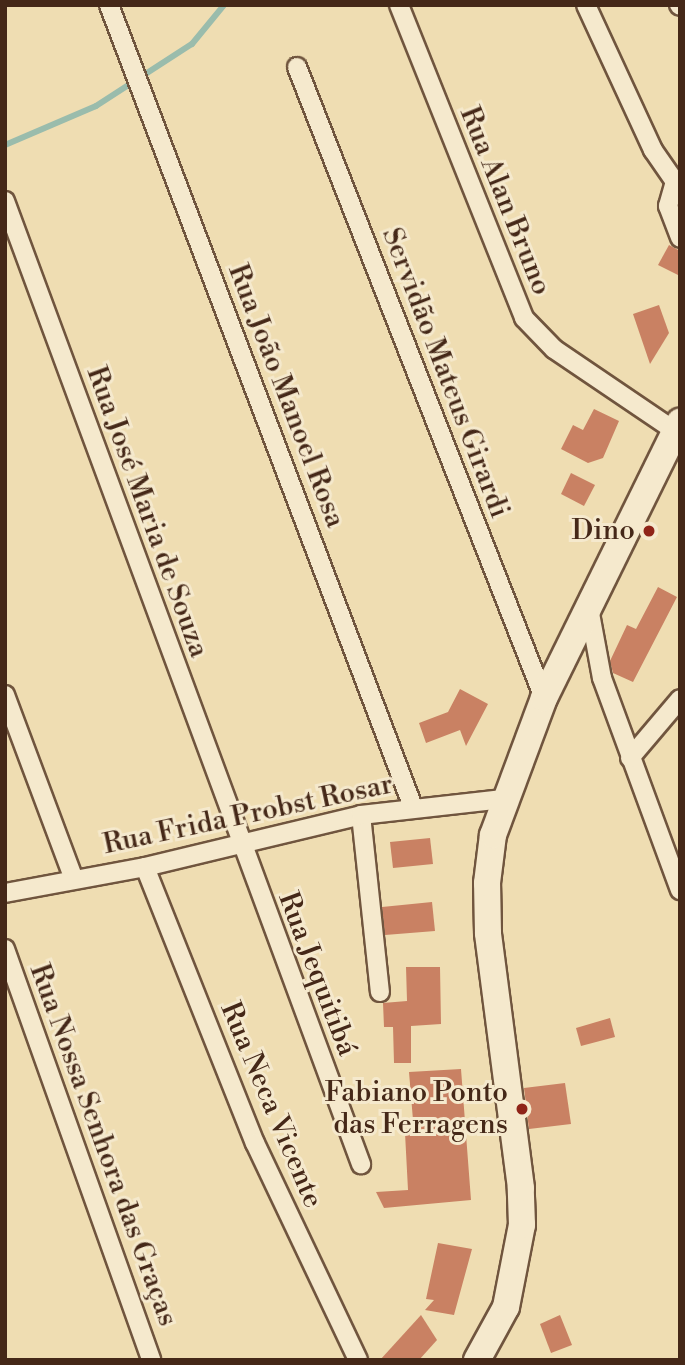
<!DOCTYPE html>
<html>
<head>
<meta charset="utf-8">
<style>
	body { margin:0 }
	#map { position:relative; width:685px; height:1365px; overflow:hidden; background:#efddb2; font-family:"Libre Bodoni",serif }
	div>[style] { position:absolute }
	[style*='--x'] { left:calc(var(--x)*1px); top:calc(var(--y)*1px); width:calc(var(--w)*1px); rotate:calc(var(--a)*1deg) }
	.stream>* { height:6px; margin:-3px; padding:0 3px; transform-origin:3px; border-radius:3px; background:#9abcac }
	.building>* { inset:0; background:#c98163 }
	.roads { filter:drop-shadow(2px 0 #70553e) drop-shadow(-2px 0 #70553e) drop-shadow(0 2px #70553e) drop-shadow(0 -2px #70553e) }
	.street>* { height:18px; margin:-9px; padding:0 9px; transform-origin:9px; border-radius:9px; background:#f5e9cd }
	.secondary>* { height:26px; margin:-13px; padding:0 13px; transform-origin:13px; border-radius:13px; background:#f5e9cd }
	.dots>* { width:19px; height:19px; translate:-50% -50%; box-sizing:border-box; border:4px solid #f5e9cd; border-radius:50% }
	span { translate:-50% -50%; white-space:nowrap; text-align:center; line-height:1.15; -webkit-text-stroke:6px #f5e9cd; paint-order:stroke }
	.street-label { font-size:28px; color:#452818 }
	.poi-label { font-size:28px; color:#452818 }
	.right { translate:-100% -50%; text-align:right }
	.frame { position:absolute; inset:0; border:7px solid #452818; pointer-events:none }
</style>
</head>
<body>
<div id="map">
	<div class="stream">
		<i style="--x:5;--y:145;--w:99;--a:-23.2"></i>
		<i style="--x:96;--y:106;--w:114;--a:-32.9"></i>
		<i style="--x:192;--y:44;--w:50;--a:-50.6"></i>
	</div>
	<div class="building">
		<i style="clip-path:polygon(669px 245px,680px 251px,680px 276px,658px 265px)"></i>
		<i style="clip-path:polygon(659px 305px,669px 333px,650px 364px,633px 314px)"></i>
		<i style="clip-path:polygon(594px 409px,619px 421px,603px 458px,588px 463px,561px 449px,573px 425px,583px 430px)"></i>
		<i style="clip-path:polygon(571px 473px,595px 485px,584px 506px,561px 494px)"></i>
		<i style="clip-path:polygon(658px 587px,677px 597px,633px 682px,613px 673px,610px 661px,627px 625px,636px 629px)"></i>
		<i style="clip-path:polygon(460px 689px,488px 704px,466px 746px,460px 730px,426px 743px,419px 723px,448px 712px)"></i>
		<i style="clip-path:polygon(430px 838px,433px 864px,393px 868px,390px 842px)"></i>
		<i style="clip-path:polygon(432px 902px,435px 931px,385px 935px,382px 907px)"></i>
		<i style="clip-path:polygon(406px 967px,440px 967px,441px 1024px,411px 1026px,411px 1063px,394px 1063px,393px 1027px,384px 1027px,383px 1003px,407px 1001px)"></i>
		<i style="clip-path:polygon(610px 1018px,615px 1037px,581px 1046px,576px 1028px)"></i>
		<i style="clip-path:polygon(461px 1069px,471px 1200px,384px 1208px,376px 1192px,408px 1190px,405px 1133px,414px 1132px,409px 1072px)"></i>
		<i style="clip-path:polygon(565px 1083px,571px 1124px,529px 1129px,524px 1088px)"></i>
		<i style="clip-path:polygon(438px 1243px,472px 1249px,454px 1315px,425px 1310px,434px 1300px,426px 1299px)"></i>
		<i style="clip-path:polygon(421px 1315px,437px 1340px,419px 1360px,380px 1360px)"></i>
		<i style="clip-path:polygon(560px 1315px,572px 1345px,551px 1353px,540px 1324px)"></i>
	</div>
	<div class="roads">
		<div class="street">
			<i style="--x:109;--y:5;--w:858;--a:69.24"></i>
			<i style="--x:399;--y:5;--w:337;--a:68.2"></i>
			<i style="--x:524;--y:318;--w:43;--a:45.9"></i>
			<i style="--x:554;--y:349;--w:146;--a:34.1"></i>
			<i style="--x:586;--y:5;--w:160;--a:65.2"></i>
			<i style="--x:653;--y:150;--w:47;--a:55.3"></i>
			<i style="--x:679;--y:5;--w:1;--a:45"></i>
			<i style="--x:297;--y:67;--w:678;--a:68.62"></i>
			<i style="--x:674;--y:185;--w:22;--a:106"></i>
			<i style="--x:668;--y:206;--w:34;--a:69"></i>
			<i style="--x:5;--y:201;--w:1027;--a:69.71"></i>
			<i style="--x:589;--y:608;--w:71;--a:79.5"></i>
			<i style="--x:602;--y:678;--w:226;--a:69.8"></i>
			<i style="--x:5;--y:695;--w:194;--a:69.5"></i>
			<i style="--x:630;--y:758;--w:77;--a:-49.7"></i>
			<i style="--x:361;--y:815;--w:178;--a:83.9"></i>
			<i style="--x:145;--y:867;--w:297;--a:68.3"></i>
			<i style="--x:255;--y:1143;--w:240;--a:64.6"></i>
			<i style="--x:5;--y:893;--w:142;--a:-10.5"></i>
			<i style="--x:145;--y:867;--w:222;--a:-13.5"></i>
			<i style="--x:361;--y:815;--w:143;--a:-6.4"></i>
			<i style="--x:5;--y:949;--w:436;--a:70.4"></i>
		</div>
		<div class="secondary">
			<i style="--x:477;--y:1360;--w:60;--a:-61.3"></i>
			<i style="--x:506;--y:1307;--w:84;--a:-79"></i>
			<i style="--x:522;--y:1225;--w:37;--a:-92"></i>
			<i style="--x:521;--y:1188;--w:257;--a:-97.4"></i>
			<i style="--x:488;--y:933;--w:50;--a:-91.1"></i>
			<i style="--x:487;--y:883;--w:48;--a:-82.9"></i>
			<i style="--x:493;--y:835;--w:146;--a:-69.6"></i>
			<i style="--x:544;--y:698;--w:308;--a:-63.8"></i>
		</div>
	</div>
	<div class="dots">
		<i style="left:649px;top:531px;background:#8f2418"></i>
		<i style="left:522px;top:1109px;background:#8f2418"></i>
	</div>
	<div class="street-label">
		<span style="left:505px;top:201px;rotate:68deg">Rua Alan Bruno</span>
		<span style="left:445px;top:373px;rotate:69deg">Servidão Mateus Girardi</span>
		<span style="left:286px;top:396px;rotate:69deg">Rua João Manoel Rosa</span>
		<span style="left:147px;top:512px;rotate:70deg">Rua José Maria de Souza</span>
		<span style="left:248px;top:815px;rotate:-12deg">Rua Frida Probst Rosar</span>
		<span style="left:317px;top:974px;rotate:69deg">Rua Jequitibá</span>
		<span style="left:271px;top:1105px;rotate:67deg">Rua Neca Vicente</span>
		<span style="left:103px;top:1145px;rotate:70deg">Rua Nossa Senhora das Graças</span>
	</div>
	<div class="poi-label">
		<span class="right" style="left:635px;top:531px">Dino</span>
		<span class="right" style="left:508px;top:1109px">Fabiano Ponto<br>das Ferragens</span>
	</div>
	<div class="frame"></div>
</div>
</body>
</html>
